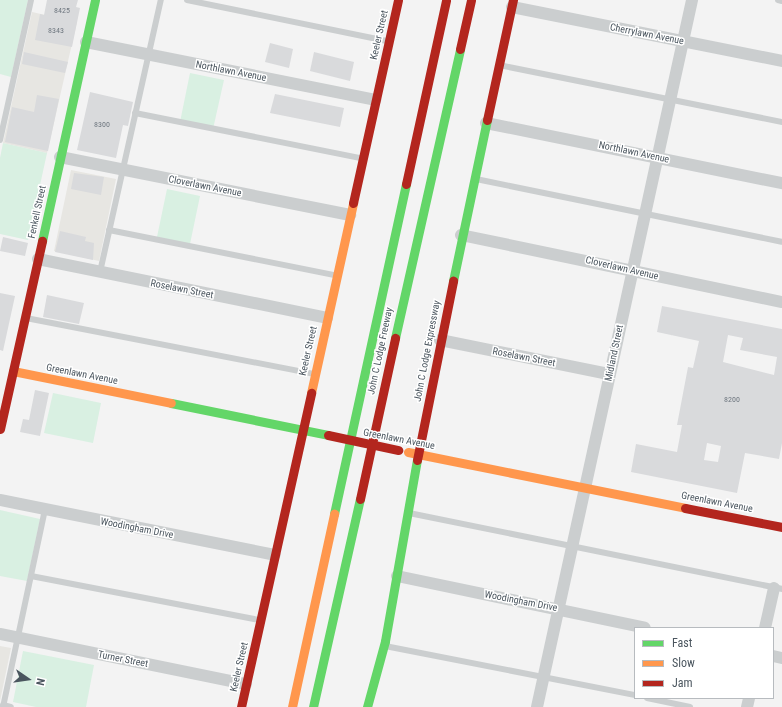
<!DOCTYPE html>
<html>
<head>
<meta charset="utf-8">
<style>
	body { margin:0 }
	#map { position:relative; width:782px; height:707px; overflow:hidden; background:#f3f3f3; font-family:"Roboto Condensed",sans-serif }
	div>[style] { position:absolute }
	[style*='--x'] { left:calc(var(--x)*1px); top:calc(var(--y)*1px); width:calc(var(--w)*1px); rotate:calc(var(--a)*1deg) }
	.commercial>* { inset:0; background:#e7e6e2 }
	.green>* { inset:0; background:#d9f0e2 }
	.building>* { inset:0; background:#d9dadc }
	.lane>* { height:6px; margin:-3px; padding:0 3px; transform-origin:3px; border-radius:3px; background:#cbcecf }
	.street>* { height:12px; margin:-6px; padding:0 6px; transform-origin:6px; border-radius:6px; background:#cbcecf }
	.fast>* { height:9px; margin:-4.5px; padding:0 4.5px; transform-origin:4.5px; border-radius:4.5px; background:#63d668 }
	.slow>* { height:9px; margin:-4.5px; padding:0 4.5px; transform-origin:4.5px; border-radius:4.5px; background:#ff974d }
	.jam>* { height:9px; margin:-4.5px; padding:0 4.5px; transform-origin:4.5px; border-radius:4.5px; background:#b3261e }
	.jam-bridge>* { height:9px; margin:-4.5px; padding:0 4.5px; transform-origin:4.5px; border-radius:4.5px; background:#b3261e }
	span { translate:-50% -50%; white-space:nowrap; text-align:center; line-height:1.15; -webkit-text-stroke:3px #fff; paint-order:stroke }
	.number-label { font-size:8px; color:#707880 }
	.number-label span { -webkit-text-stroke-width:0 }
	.street-label { font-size:10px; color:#4b565f }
	.legend { position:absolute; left:634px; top:627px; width:140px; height:72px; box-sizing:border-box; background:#fff; border:1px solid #b7bbbf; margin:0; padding:5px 7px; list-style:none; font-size:12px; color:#4b565f }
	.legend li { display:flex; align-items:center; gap:8px; height:20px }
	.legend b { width:20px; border:1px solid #b7bbbf }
	.north { position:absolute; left:8px; top:659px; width:40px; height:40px; -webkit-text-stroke:3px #fff; paint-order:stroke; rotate:103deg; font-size:11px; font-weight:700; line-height:16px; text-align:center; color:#4b565f }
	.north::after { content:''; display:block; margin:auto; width:14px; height:18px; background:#4b565f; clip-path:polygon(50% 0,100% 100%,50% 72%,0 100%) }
</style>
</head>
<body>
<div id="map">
	<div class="commercial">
		<i style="clip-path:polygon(32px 12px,77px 22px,47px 153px,3px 143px)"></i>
		<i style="clip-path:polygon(71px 170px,116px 179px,99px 261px,54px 251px)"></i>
		<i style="clip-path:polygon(0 646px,11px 648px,0 701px)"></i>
	</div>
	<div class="green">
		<i style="clip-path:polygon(0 0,28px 0,11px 77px,0 74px)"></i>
		<i style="clip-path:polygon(190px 73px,224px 80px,213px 129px,180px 122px)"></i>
		<i style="clip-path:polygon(3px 143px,47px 153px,28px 240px,0 234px,0 158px)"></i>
		<i style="clip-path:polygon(167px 189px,200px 196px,190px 244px,157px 237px)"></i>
		<i style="clip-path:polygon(53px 393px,101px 403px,93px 443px,44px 433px)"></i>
		<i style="clip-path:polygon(0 510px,40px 519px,27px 581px,0 576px)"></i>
		<i style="clip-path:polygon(23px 651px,94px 665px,86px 707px,36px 707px,13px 702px)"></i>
	</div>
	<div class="building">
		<i style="clip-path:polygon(47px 0,78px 0,76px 7px,80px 8px,72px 47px,35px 40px,40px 14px,44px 15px)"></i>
		<i style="clip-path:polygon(270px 43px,293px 49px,289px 68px,265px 62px)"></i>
		<i style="clip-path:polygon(24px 52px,68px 62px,65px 73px,22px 64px)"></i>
		<i style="clip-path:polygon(314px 52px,354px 62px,350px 81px,310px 71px)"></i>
		<i style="clip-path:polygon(90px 92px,133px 102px,128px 126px,123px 125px,116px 158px,77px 150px)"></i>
		<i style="clip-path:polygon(275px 94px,344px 108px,340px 127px,270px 113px)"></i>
		<i style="clip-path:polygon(37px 95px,59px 99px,48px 151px,5px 142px,12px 107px,34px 112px)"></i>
		<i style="clip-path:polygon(74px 173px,104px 177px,101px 195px,71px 189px)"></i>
		<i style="clip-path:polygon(60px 231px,86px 237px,85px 241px,94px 243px,93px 260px,55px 252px)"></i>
		<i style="clip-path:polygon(3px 237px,28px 243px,25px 256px,0 251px)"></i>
		<i style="clip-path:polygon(0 293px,15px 296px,3px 351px,0 350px)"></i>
		<i style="clip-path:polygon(47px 295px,84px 303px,79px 324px,43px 317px)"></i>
		<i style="clip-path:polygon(evenodd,662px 306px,782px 329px,782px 443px,779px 459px,745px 453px,737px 493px,631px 472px,636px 444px,677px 452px,682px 425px,677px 425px,688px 367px,693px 368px,699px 341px,657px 332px,662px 306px,728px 335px,743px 338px,740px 350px,777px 357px,774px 375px,723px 362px,728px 335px,662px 306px,707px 443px,721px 446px,718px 462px,704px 460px,707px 443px)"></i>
		<i style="clip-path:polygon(35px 390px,49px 393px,40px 436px,20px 432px,23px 419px,29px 420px)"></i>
	</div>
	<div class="lane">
		<i style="--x:187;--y:0;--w:204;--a:11.6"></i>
		<i style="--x:778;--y:0;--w:4;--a:14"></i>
		<i style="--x:499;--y:65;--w:289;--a:11.4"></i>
		<i style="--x:135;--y:113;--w:230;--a:11.3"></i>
		<i style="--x:0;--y:140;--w:143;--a:-77.5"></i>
		<i style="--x:476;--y:179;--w:312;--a:11.6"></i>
		<i style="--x:109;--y:230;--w:230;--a:11.3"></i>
		<i style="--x:100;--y:272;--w:279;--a:-77.4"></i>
		<i style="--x:26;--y:318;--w:293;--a:11"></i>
		<i style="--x:409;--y:513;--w:381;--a:11.5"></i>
		<i style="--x:31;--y:576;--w:232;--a:10.9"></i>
		<i style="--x:385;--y:646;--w:255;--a:11.1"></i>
		<i style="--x:647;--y:698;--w:44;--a:11.8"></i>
		<i style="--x:3;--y:705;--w:8;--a:14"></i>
		<i style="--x:3;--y:707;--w:201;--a:-78"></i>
	</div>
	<div class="street">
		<i style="--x:512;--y:7;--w:275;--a:11.3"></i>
		<i style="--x:86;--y:42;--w:295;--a:11.3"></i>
		<i style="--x:486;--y:123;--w:302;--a:11.5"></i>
		<i style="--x:60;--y:157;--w:296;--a:11.3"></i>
		<i style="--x:461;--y:235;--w:328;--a:11.8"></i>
		<i style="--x:38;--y:259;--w:295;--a:11.5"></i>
		<i style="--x:440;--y:340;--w:172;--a:11.4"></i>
		<i style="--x:0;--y:500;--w:280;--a:11.3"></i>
		<i style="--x:397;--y:576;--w:253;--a:11.8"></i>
		<i style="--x:765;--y:628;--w:41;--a:-77.3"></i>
		<i style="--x:0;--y:634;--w:251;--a:11.5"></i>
		<i style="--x:773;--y:656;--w:9;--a:13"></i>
		<i style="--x:537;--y:707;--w:724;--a:-77.63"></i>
		<i style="--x:747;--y:707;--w:9;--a:-77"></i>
	</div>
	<div class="fast">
		<i style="--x:42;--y:241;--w:247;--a:-77.6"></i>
		<i style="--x:453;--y:281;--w:165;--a:-78.1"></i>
		<i style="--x:395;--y:338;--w:296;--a:-77.3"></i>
		<i style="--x:171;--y:403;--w:160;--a:11.5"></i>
		<i style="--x:334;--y:514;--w:338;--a:-77.7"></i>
		<i style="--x:313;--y:707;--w:213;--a:-77.3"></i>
		<i style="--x:367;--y:707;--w:68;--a:-74.7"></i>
		<i style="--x:385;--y:641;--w:184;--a:-80"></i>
	</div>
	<div class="slow">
		<i style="--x:13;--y:371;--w:161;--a:11.4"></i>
		<i style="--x:311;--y:393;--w:195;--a:-77.5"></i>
		<i style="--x:408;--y:452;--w:283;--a:11.4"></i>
		<i style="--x:292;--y:707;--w:198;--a:-77.7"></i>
	</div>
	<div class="jam">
		<i style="--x:460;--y:49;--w:50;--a:-77.3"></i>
		<i style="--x:487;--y:120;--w:123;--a:-77.8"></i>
		<i style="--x:406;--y:184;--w:188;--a:-77.7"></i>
		<i style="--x:353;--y:203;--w:208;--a:-77.5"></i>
		<i style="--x:0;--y:429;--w:193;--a:-77.4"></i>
		<i style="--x:417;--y:460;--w:183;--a:-78.6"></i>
		<i style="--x:360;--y:499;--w:165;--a:-77.7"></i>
		<i style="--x:685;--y:508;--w:99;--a:11.1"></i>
		<i style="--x:241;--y:707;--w:322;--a:-77.4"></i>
	</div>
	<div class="jam-bridge">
		<i style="--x:328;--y:435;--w:72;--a:12.1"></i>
	</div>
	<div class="number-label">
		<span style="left:62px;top:11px">8425</span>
		<span style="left:56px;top:31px">8343</span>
		<span style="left:102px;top:125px">8300</span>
		<span style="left:732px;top:400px">8200</span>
	</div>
	<div class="street-label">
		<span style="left:647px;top:34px;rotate:11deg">Cherrylawn Avenue</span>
		<span style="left:379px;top:35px;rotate:-77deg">Keeler Street</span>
		<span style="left:231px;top:71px;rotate:11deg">Northlawn Avenue</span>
		<span style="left:634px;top:152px;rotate:12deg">Northlawn Avenue</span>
		<span style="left:205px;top:186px;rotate:11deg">Cloverlawn Avenue</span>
		<span style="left:37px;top:212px;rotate:-78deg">Fenkell Street</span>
		<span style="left:622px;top:268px;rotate:13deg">Cloverlawn Avenue</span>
		<span style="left:182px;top:289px;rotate:11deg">Roselawn Street</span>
		<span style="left:308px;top:351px;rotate:-77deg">Keeler Street</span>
		<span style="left:380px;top:351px;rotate:-78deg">John C Lodge Freeway</span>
		<span style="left:427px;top:351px;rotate:-79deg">John C Lodge Expressway</span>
		<span style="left:614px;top:353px;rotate:-78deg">Midland Street</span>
		<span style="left:524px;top:357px;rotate:11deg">Roselawn Street</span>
		<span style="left:82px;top:374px;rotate:11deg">Greenlawn Avenue</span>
		<span style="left:399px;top:439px;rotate:11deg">Greenlawn Avenue</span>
		<span style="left:717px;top:502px;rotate:11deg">Greenlawn Avenue</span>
		<span style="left:137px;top:528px;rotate:11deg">Woodingham Drive</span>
		<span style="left:521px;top:601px;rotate:11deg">Woodingham Drive</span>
		<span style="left:123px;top:659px;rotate:11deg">Turner Street</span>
		<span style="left:239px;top:667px;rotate:-77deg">Keeler Street</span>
	</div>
	<ul class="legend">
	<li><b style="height:5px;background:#63d668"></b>Fast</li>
	<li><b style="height:5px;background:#ff974d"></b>Slow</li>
	<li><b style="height:5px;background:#b3261e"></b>Jam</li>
	</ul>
	<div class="north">N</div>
</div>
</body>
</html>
